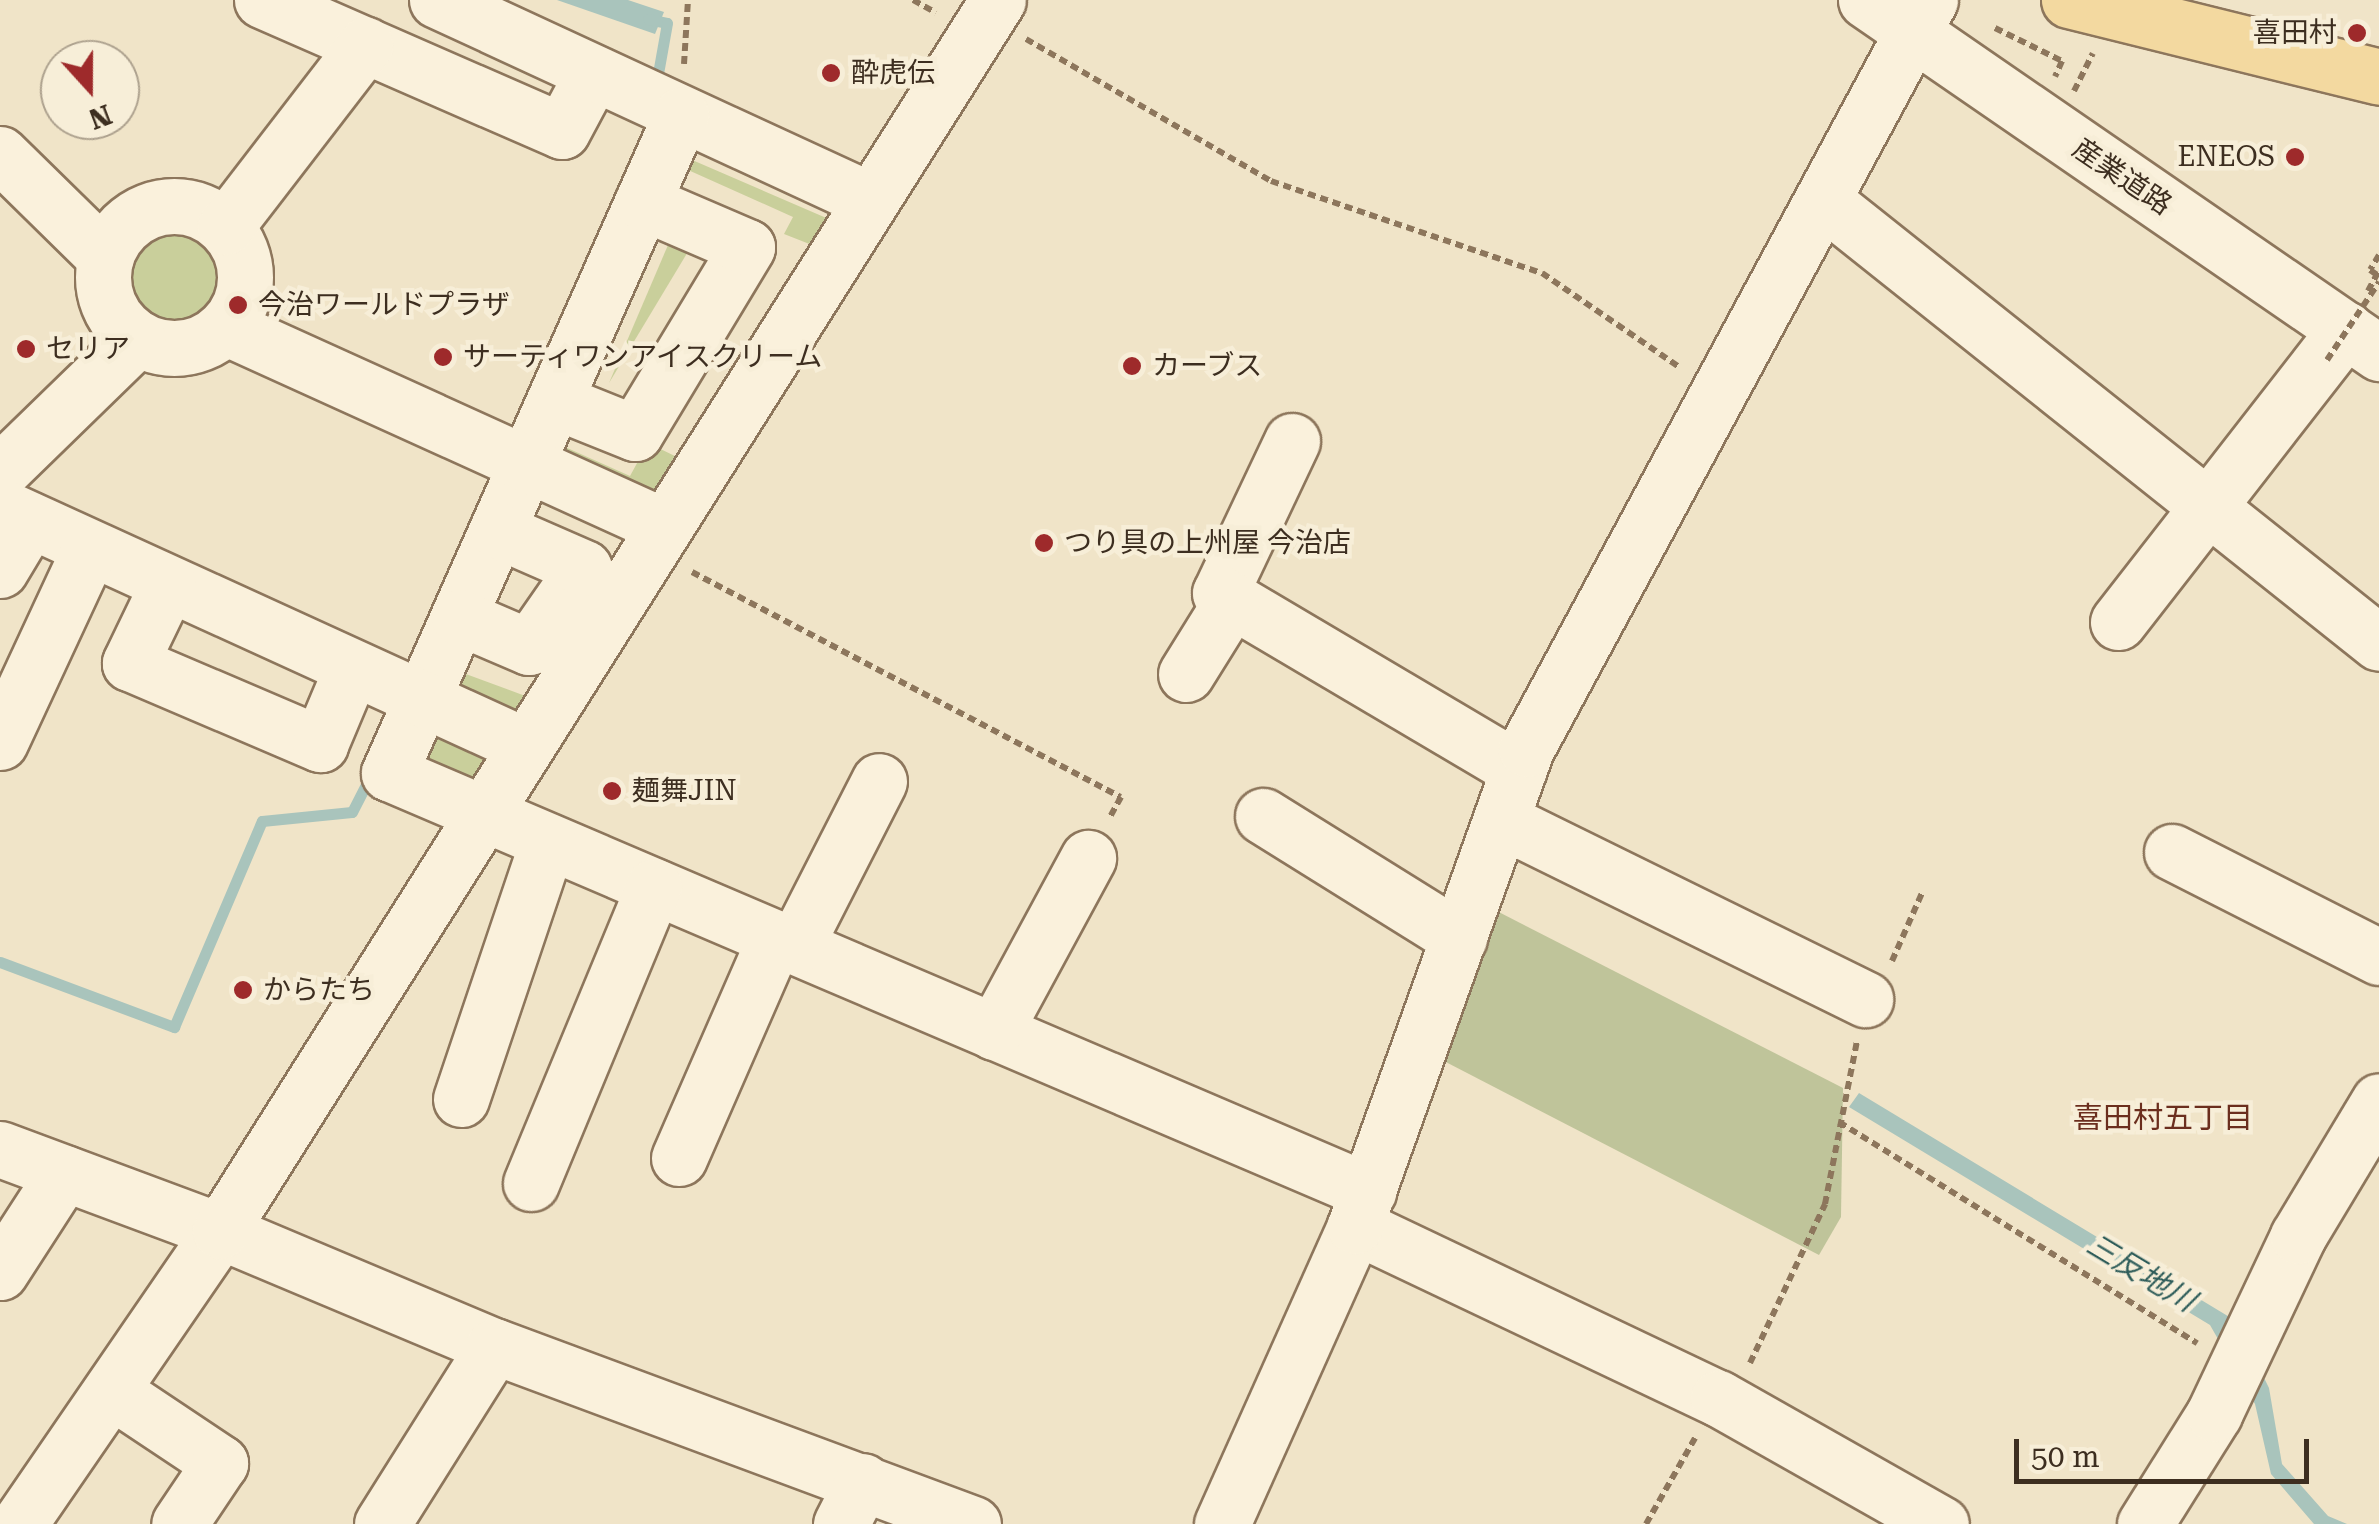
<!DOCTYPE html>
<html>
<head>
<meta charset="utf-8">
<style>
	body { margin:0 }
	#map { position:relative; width:2379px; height:1524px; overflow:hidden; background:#f0e4c8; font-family:"Roboto Serif","Noto Sans JP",serif }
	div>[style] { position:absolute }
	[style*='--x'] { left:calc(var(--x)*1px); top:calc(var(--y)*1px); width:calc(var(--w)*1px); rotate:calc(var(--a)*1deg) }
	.green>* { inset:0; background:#c9cf9b }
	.round { border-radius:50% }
	.cemetery>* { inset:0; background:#bfc49a }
	.water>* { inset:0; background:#a9c4bc }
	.stream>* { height:11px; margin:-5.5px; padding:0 5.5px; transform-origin:5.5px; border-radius:5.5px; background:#a9c4bc }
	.path>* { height:6px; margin-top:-3px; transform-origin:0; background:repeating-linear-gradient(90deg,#8d765c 0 8px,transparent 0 13px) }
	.roads { filter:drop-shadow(2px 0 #8d765c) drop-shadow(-2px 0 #8d765c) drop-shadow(0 2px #8d765c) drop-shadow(0 -2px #8d765c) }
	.minor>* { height:55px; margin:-27.5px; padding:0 27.5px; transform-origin:27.5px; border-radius:27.5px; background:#faf1dc }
	.minor>.ring { margin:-27.5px; padding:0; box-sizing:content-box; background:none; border:55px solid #faf1dc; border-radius:50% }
	.major>* { height:55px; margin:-27.5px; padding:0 27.5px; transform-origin:27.5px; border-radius:27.5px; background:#f3d9a0 }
	.path-bridge>* { height:6px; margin-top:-3px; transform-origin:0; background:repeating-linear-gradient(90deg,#8d765c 0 8px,transparent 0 13px) }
	.dots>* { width:28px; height:28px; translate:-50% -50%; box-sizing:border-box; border:5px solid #f7eed8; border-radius:50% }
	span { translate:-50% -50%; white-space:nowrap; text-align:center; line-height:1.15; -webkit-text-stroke:9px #f7eed8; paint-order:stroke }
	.poi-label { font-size:28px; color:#3d2e20 }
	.right { translate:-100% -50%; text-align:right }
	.left { translate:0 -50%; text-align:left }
	.street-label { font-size:28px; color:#3d2e20 }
	.neighbourhood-label { font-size:30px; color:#6b2e1e }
	.water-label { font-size:30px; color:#2f5d5a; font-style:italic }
	.north { position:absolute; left:40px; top:40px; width:100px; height:100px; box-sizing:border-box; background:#f7eed8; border:2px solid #ada18e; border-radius:50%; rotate:159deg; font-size:28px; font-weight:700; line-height:40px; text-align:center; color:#3d2e20 }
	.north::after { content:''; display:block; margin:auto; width:35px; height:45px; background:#9e2a2b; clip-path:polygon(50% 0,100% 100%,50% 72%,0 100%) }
	.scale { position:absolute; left:2014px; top:1439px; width:295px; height:45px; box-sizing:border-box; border:5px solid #3d2e20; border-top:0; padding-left:12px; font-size:30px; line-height:35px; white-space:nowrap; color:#3d2e20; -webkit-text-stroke:8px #f7eed8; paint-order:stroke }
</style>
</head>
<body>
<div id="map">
	<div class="green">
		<i style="clip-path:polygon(676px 153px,831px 220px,663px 500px,557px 456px,556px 443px,630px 476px,648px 443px,679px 458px,812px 245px,784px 234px,793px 217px,668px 161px)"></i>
		<i class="round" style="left:105px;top:207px;width:140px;height:140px"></i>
		<i style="clip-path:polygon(674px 231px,695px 240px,609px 383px)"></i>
		<i style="clip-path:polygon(637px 530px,535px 700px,515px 709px,459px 686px,455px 670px,528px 697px)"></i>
		<i style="clip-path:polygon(421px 730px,498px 751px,477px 791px,408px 759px)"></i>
	</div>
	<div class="cemetery">
		<i style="clip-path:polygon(1489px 907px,1843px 1088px,1841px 1217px,1819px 1255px,1440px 1059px)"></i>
	</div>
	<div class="water">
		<i style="clip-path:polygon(557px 0,628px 0,664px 12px,655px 34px)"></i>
		<i style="clip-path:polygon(1859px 1093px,2236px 1321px,2269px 1388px,2282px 1464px,2328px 1516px,2347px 1524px,2314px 1524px,2271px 1474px,2255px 1404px,2210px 1325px,1849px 1107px)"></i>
	</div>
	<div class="stream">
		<i style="--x:648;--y:19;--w:19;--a:12"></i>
		<i style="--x:667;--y:23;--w:57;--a:100.1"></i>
		<i style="--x:0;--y:962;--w:186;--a:20.5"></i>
		<i style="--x:174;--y:1027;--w:224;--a:-66.9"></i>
		<i style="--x:262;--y:821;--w:90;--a:-5.7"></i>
		<i style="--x:352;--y:812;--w:44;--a:-62.9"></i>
	</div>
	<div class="path">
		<i style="--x:913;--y:0;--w:26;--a:29"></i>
		<i style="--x:1995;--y:28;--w:75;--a:26.2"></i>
		<i style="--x:2062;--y:61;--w:17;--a:114"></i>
		<i style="--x:1026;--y:39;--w:283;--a:30.1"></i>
		<i style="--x:1271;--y:181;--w:286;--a:18.8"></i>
		<i style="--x:1542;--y:273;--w:168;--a:34.4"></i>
		<i style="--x:684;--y:64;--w:64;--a:-86.4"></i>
		<i style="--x:2074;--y:91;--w:42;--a:-63.4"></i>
		<i style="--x:2368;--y:291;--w:24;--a:-62"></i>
		<i style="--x:692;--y:572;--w:484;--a:27.7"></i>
		<i style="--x:1121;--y:797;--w:23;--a:119"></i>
		<i style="--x:1892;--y:961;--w:74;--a:-66.2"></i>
		<i style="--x:1839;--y:1122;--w:421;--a:31.7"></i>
		<i style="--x:1750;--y:1363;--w:176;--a:-64.7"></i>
		<i style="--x:1825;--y:1204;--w:166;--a:-78.9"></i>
		<i style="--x:1646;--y:1524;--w:99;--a:-60.3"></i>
	</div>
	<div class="roads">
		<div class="minor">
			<i style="--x:262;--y:0;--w:327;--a:23.6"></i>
			<i style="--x:562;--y:131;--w:66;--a:-61.9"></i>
			<i style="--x:437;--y:0;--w:477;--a:24.8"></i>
			<i style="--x:1866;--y:0;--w:623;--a:34.53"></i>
			<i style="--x:681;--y:115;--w:720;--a:113.93"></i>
			<i style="--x:389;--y:773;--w:1065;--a:23.12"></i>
			<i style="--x:0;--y:154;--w:148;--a:44.5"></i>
			<i style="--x:1824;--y:201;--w:709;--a:38.53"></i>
			<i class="ring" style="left:103px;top:206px;width:87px;height:87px"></i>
			<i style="--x:225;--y:227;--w:230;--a:-52.4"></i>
			<i style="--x:225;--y:327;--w:483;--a:24.4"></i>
			<i style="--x:555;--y:401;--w:86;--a:21.8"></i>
			<i style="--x:635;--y:433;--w:217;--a:-58.9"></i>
			<i style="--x:747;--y:247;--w:114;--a:-156.8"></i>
			<i style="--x:1292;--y:441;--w:168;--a:115.3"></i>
			<i style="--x:1220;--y:593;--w:347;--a:30.6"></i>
			<i style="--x:0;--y:472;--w:192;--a:-44.2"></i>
			<i style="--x:0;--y:506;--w:578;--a:24.53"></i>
			<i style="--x:0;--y:570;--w:58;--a:-59"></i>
			<i style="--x:168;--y:584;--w:88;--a:115.7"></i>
			<i style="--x:130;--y:663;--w:207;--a:23.1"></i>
			<i style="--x:320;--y:744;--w:82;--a:-67.2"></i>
			<i style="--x:459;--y:617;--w:76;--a:23.2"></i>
			<i style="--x:529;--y:647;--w:96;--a:-55.2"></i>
			<i style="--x:584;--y:568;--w:95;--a:-156.4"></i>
			<i style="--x:2118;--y:622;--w:371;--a:-52.1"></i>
			<i style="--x:1186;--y:674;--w:87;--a:-58.1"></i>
			<i style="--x:0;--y:742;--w:214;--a:-65.1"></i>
			<i style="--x:1263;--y:816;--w:231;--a:31.9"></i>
			<i style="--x:1501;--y:820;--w:406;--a:26.2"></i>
			<i style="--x:2172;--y:852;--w:232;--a:26.9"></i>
			<i style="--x:795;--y:946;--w:185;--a:-63"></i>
			<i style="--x:994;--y:1032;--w:198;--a:-61.6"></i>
			<i style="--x:461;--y:1099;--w:272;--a:-71.4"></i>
			<i style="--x:0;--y:1149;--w:235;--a:20.4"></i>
			<i style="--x:220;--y:1231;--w:297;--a:22.8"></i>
			<i style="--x:494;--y:1346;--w:511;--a:20.39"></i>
			<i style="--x:679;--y:1158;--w:240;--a:-66.4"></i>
			<i style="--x:531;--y:1183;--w:321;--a:-67.5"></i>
			<i style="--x:1355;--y:1226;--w:402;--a:25.4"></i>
			<i style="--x:1718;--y:1398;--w:256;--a:29.5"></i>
			<i style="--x:0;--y:1272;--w:118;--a:-57.1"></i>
			<i style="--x:112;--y:1391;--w:130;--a:33.7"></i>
			<i style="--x:220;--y:1463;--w:73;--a:123.9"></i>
			<i style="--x:19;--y:1524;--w:355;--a:-55.5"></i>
			<i style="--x:220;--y:1231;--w:1456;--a:-57.71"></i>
			<i style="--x:382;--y:1524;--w:210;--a:-57.8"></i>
			<i style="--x:841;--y:1524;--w:48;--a:-62.9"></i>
			<i style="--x:1222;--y:1524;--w:326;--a:-65.9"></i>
			<i style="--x:1355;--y:1226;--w:507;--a:-70.28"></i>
			<i style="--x:1526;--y:749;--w:851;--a:-61.66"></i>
			<i style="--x:2145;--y:1524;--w:130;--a:-57.9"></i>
			<i style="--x:2214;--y:1414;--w:197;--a:-64.7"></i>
			<i style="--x:2298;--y:1236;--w:157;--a:-59"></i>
		</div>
		<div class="major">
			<i style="--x:2069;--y:0;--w:319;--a:13.9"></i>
		</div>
	</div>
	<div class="path-bridge">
		<i style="--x:2379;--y:255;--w:17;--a:121"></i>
		<i style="--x:2370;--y:270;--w:11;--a:34"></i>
		<i style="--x:2327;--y:360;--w:94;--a:-56.3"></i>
	</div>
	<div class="dots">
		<i style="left:2357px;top:33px;background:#9e2a2b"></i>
		<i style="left:831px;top:73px;background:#9e2a2b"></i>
		<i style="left:2295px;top:157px;background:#9e2a2b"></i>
		<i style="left:238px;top:305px;background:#9e2a2b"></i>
		<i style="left:26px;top:349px;background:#9e2a2b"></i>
		<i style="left:443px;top:357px;background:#9e2a2b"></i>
		<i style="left:1132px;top:366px;background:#9e2a2b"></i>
		<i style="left:1044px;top:543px;background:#9e2a2b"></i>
		<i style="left:612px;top:791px;background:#9e2a2b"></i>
		<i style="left:243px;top:990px;background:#9e2a2b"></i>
	</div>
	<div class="poi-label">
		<span class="right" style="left:2337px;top:33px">喜田村</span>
		<span class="left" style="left:851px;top:73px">酔虎伝</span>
		<span class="right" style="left:2275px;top:157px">ENEOS</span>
		<span class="left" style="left:258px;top:305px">今治ワールドプラザ</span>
		<span class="left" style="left:46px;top:349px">セリア</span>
		<span class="left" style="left:463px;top:357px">サーティワンアイスクリーム</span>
		<span class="left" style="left:1152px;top:366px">カーブス</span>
		<span class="left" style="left:1064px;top:543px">つり具の上州屋 今治店</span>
		<span class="left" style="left:632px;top:791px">麺舞JIN</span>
		<span class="left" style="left:263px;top:990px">からたち</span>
	</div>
	<div class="street-label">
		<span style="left:2122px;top:177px;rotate:34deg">産業道路</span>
	</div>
	<div class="neighbourhood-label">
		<span style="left:2163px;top:1118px">喜田村五丁目</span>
	</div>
	<div class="water-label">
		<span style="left:2141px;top:1273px;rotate:31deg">三反地川</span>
	</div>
	<div class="north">N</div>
	<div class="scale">50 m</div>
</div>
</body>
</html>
